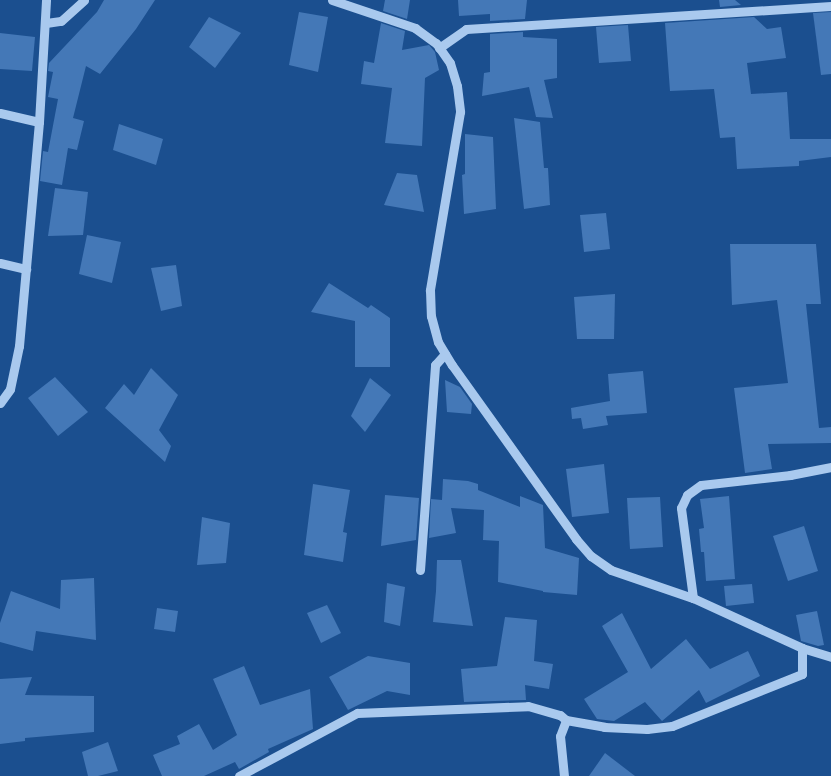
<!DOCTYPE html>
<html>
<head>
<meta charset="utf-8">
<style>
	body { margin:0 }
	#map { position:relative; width:831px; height:776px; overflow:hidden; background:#1b4f8f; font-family:Montserrat,sans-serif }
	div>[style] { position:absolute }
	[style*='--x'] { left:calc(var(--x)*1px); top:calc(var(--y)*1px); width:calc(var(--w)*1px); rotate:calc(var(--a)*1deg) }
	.building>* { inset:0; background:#4478b7 }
	.minor>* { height:9px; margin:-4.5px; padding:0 4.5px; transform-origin:4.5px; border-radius:4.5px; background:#a9c9ee }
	span { translate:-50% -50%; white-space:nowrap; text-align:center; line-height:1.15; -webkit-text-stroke:4px #1b4f8f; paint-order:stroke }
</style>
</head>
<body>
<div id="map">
	<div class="building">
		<i style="clip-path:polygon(104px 0,155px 0,136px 29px,100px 74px,86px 66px,73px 118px,84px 121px,77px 150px,68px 148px,62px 185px,40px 181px,43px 151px,48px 152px,58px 99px,48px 97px,53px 72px,48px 71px,49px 63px,97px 12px)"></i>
		<i style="clip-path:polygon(385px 0,410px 0,407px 19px,383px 11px)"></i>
		<i style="clip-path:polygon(458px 0,527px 0,525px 19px,490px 21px,490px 14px,459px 16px)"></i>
		<i style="clip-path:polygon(719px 0,735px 0,741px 5px,720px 7px)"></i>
		<i style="clip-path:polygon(299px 12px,328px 17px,318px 72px,289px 65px)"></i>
		<i style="clip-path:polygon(831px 12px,831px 74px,821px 75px,813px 13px)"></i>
		<i style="clip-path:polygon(209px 17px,241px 33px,215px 68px,189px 47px)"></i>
		<i style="clip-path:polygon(754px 17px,767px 29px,781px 27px,786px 58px,747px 63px,751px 94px,787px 92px,790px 139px,831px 139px,831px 157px,799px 161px,799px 166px,737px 169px,735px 137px,720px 138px,714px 89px,670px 91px,665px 23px)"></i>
		<i style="clip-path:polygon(381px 23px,405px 31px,402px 50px,429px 45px,435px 52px,439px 70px,425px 78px,422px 146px,385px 143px,392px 88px,361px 84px,364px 61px,374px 63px)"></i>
		<i style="clip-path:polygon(628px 25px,631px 61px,599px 63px,596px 27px)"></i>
		<i style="clip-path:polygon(523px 32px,523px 37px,557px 39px,557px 78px,544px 80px,553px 118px,536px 117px,529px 87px,482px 96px,484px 73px,490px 72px,490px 34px)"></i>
		<i style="clip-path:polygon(0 33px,35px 37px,32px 71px,0 69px)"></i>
		<i style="clip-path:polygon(514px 118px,540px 122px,544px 168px,548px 168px,550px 205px,524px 209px)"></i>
		<i style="clip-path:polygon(119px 124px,163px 139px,156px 165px,113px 150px)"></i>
		<i style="clip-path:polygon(465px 134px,493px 137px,496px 209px,464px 214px,462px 175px,465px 174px)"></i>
		<i style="clip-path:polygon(397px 173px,417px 175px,424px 212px,384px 205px)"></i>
		<i style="clip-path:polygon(55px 188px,88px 192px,83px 235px,48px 236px)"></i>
		<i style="clip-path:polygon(606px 213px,610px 249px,584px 252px,580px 215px)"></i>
		<i style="clip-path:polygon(87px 235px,121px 242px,112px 283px,79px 274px)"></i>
		<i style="clip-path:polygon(730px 244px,816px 244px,821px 304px,806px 304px,819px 428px,831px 427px,831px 443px,768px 444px,772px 469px,745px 473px,734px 388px,788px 383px,777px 300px,732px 305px)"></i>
		<i style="clip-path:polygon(176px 265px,182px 306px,161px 311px,151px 268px)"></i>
		<i style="clip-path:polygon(329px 283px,368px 308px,371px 305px,390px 318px,390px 367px,355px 367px,355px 321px,311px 312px)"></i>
		<i style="clip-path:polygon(615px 294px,614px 339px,577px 339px,574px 297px)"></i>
		<i style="clip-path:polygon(151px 368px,178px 395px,159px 430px,171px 446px,165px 462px,105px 408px,124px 384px,134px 395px)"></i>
		<i style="clip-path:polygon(643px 371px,647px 413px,606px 416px,608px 425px,583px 429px,581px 418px,572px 419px,571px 408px,610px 401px,608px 374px)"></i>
		<i style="clip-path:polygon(55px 377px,88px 412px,58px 436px,28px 398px)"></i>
		<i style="clip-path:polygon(370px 378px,391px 395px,365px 432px,351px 416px)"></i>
		<i style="clip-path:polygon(445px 380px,460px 387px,472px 404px,471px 414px,447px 412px)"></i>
		<i style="clip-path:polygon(604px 464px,609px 513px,572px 517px,566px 469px)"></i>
		<i style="clip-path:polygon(443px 479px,468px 481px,478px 484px,478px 490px,520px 507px,520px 496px,543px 505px,545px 548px,579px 558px,577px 595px,543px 592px,543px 591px,498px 582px,499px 541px,483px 540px,484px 510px,451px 508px,456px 533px,429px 538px,431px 499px,442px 500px)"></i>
		<i style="clip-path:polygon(313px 484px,350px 490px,343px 532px,347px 533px,343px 562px,304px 555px)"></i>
		<i style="clip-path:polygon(385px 495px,419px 498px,416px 540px,381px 546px)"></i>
		<i style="clip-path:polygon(729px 496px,735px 579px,706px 581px,704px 552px,701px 552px,699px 529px,704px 528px,700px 499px)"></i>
		<i style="clip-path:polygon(660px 497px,663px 547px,630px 549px,627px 498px)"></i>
		<i style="clip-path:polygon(202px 517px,230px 523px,226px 563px,197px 565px)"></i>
		<i style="clip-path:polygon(804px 526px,818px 571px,788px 581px,773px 536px)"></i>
		<i style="clip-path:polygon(437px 560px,461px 560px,473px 626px,433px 622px,436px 591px)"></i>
		<i style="clip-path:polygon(94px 578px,96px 640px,36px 631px,33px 651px,0 642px,0 623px,11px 591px,60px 609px,61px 580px)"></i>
		<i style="clip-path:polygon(387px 583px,405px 587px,400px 626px,384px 622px)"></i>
		<i style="clip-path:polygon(752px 584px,754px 603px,726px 606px,724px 586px)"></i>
		<i style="clip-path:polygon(327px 605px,341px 633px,321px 643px,307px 613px)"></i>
		<i style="clip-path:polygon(157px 608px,178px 611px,175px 632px,154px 629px)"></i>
		<i style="clip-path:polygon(817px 611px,824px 645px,818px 646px,801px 641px,796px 615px)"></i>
		<i style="clip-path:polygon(622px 613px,651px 669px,686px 639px,710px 669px,748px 651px,760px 676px,706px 703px,699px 690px,662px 721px,645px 702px,614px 721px,597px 719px,584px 699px,628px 672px,602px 626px)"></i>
		<i style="clip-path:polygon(505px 617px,537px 620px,534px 661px,553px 664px,549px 689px,525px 685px,526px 700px,464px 702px,461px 669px,497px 666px)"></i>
		<i style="clip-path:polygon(368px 656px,410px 663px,410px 695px,387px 691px,348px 710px,329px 677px)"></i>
		<i style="clip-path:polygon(244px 666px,260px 705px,310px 689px,313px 729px,268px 749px,269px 752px,239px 769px,235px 762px,204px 776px,162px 776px,153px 755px,180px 744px,177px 736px,199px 724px,213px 750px,237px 735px,213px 679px)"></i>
		<i style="clip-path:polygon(32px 677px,25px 695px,94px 696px,94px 732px,25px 738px,25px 741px,0 744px,0 679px)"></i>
		<i style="clip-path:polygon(108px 742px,118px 771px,98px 776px,88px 776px,82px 752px)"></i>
		<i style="clip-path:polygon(605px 753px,635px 776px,589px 776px)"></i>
	</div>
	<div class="minor">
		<i style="--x:332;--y:0;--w:88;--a:18.6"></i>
		<i style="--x:415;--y:28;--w:26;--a:36"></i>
		<i style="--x:436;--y:43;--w:24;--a:55"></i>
		<i style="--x:450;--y:63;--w:24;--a:73"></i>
		<i style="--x:457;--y:86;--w:26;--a:83"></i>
		<i style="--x:460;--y:112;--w:181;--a:99.6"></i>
		<i style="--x:430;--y:290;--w:26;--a:88"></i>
		<i style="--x:431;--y:316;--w:27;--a:75"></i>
		<i style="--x:438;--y:342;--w:27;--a:59"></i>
		<i style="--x:452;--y:365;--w:214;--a:54.5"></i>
		<i style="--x:576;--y:539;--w:23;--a:49"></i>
		<i style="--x:591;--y:556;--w:24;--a:35"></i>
		<i style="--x:611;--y:570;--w:87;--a:18.9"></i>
		<i style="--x:693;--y:598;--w:120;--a:24.6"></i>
		<i style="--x:802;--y:648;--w:30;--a:17"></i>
		<i style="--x:46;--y:23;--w:15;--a:-8"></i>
		<i style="--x:61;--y:21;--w:31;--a:-42"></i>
		<i style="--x:439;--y:48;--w:33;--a:-35"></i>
		<i style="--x:466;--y:29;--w:366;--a:-3.6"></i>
		<i style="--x:0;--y:113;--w:40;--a:13"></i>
		<i style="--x:0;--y:263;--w:27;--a:13"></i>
		<i style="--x:0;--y:403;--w:17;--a:-54"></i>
		<i style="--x:10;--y:389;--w:44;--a:-78.2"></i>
		<i style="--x:19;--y:346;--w:225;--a:-84.9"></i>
		<i style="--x:39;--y:122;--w:122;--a:-86.7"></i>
		<i style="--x:420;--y:570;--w:206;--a:-85.8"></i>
		<i style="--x:435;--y:365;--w:15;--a:-48"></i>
		<i style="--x:693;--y:598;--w:91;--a:-97.6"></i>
		<i style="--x:681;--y:508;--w:14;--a:-65"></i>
		<i style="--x:687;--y:495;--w:17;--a:-36"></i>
		<i style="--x:701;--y:485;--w:90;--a:-6.4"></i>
		<i style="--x:790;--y:475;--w:42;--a:-11"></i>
		<i style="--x:239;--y:776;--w:134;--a:-28.1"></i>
		<i style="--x:357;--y:713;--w:171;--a:-2.3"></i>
		<i style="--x:528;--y:706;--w:33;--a:16"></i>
		<i style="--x:560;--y:715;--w:8;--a:40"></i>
		<i style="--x:566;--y:720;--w:39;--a:10"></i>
		<i style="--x:604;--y:727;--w:43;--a:2.7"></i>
		<i style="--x:647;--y:729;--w:25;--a:-7"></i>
		<i style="--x:672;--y:726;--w:140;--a:-21.8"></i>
		<i style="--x:802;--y:674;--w:26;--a:-90"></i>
		<i style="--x:564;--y:776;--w:40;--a:-95.7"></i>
		<i style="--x:560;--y:736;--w:17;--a:-69"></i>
	</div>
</div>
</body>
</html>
